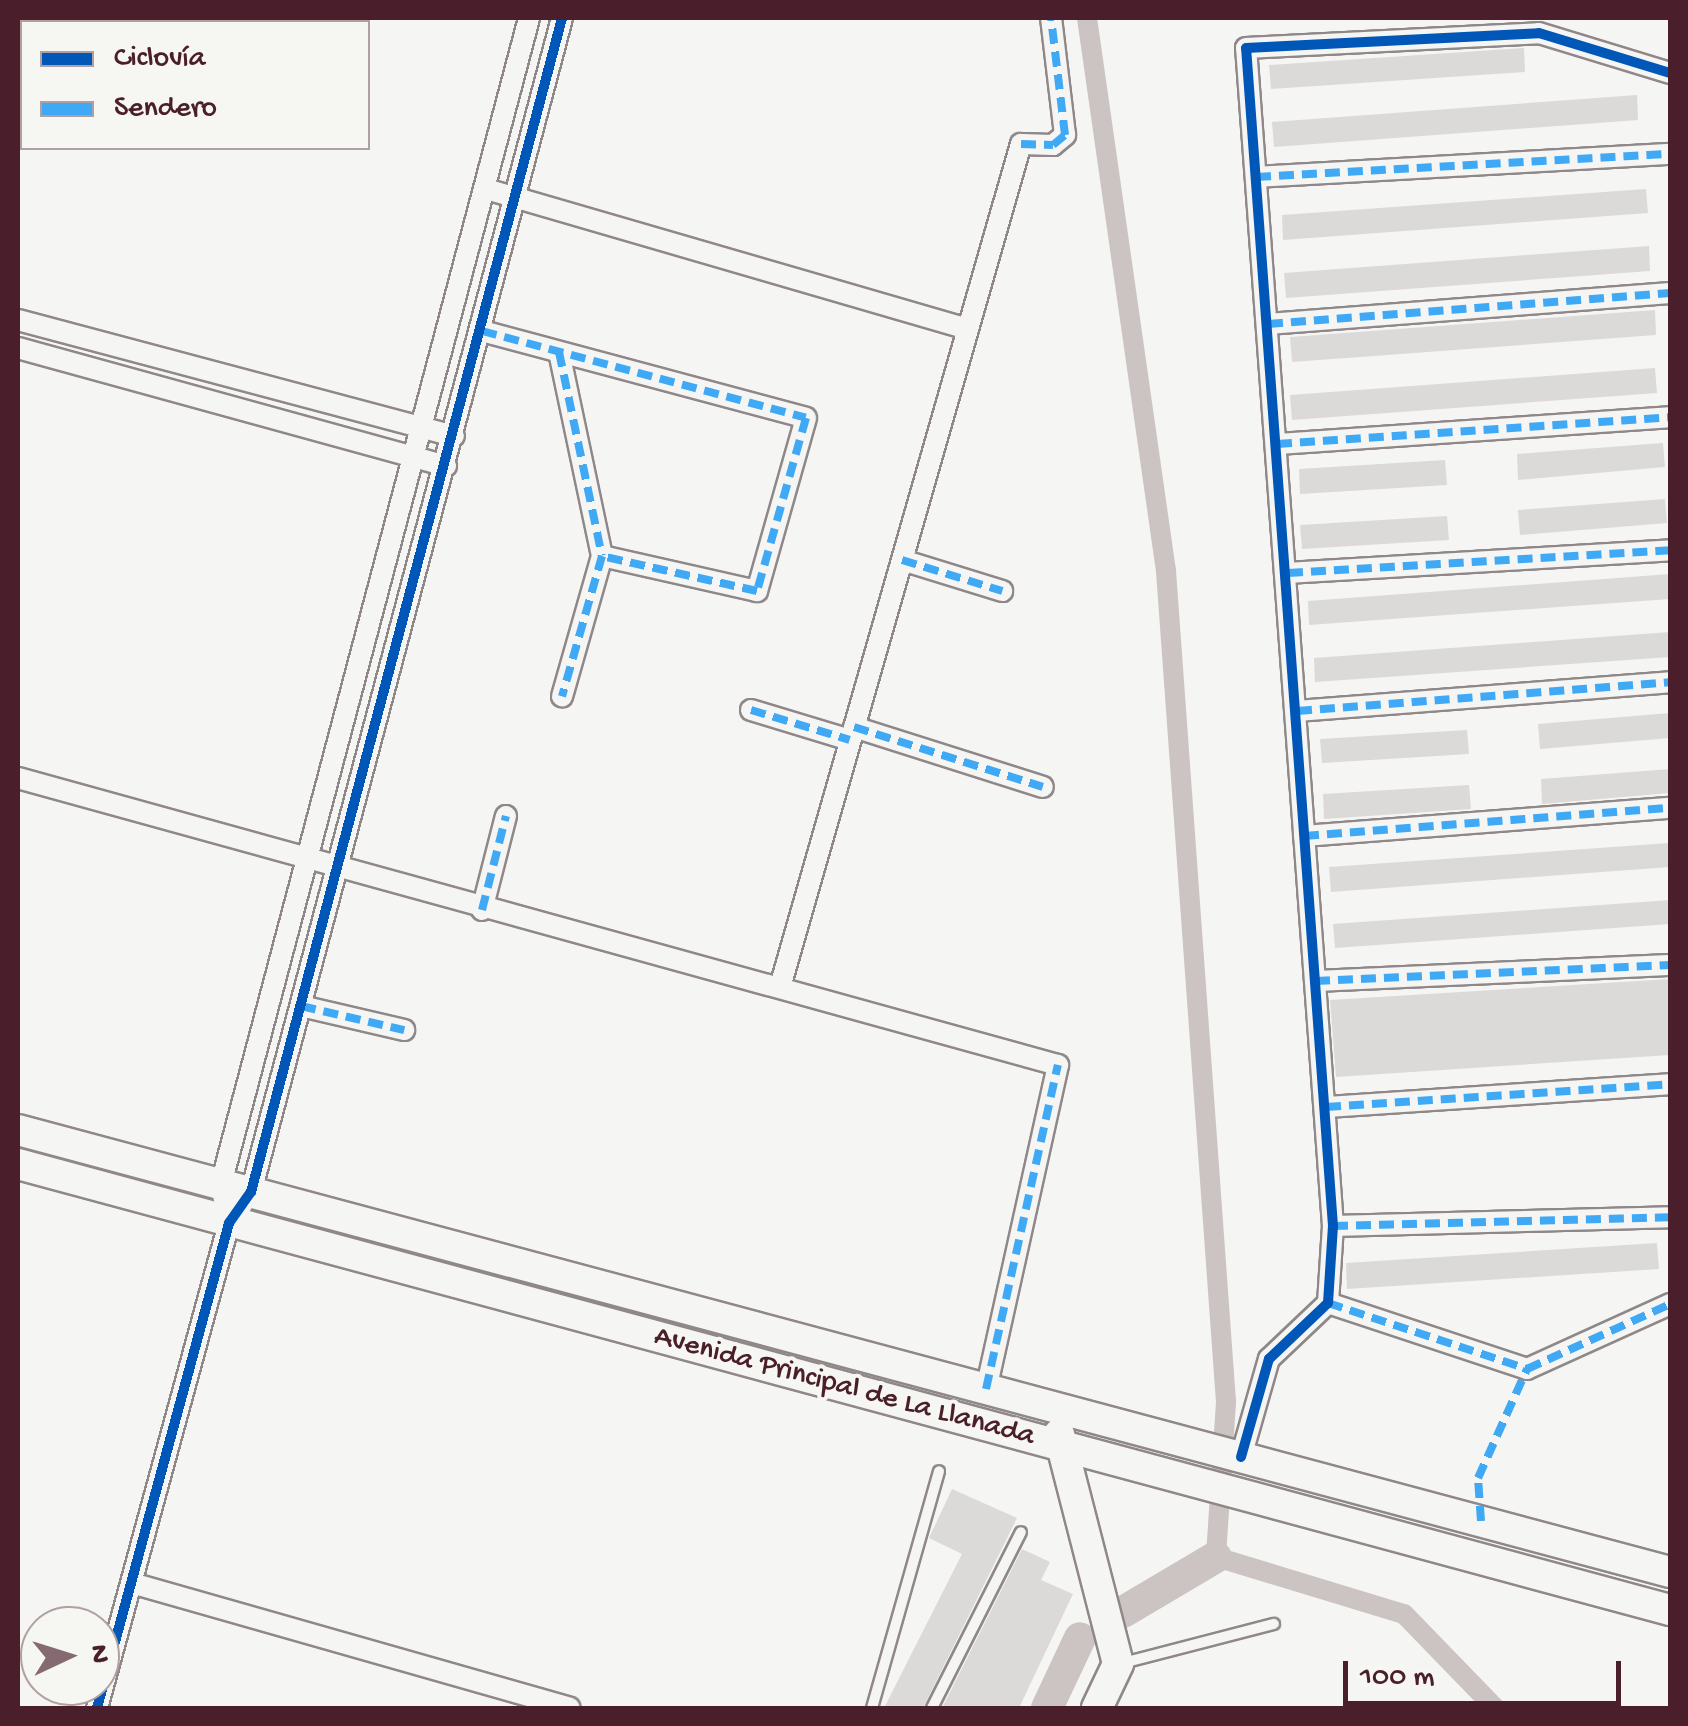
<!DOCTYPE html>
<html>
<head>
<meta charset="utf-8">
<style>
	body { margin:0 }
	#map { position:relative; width:1688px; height:1726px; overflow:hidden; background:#f5f5f3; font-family:"Gochi Hand",sans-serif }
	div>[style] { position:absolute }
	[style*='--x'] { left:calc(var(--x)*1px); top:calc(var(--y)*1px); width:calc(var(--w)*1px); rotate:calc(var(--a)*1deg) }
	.canal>* { height:20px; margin:-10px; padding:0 10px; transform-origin:10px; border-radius:10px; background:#ccc3c3 }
	.river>* { height:32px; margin:-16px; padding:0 16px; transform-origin:16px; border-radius:16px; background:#ccc3c3 }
	.building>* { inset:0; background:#dcdad9 }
	.roads { filter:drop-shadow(2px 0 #8f8788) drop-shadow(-2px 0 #8f8788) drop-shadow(0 2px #8f8788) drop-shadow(0 -2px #8f8788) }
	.lane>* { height:10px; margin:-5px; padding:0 5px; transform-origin:5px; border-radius:5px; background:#f5f5f3 }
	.street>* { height:20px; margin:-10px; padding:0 10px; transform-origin:10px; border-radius:10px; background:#f5f5f3 }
	.secondary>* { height:30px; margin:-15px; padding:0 15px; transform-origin:15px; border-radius:15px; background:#f5f5f3 }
	.quiet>* { height:8px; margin-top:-4px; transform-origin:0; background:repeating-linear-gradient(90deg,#3fa9f5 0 15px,transparent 0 23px) }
	.cycleway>* { height:10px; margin:-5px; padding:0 5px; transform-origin:5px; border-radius:5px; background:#0057b8 }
	span { translate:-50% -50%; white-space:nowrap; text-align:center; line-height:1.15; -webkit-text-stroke:8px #f6f6f2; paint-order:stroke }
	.street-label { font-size:30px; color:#4a1f2b }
	.frame { position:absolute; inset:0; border:20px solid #4a1f2b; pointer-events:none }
	.legend { position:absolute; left:20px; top:20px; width:350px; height:130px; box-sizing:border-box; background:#f6f6f2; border:2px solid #b1a0a2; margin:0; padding:12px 18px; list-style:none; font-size:30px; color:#4a1f2b }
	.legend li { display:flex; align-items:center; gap:20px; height:50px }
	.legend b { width:50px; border:2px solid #b1a0a2 }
	.north { position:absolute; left:20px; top:1606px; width:100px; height:100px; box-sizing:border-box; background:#f6f6f2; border:2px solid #b1a0a2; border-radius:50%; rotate:86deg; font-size:28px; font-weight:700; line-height:40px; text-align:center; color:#4a1f2b }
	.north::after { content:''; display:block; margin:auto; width:35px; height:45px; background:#866a71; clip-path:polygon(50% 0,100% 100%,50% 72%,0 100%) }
	.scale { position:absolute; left:1343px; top:1661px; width:278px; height:45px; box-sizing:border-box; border:5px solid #4a1f2b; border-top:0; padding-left:12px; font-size:30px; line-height:35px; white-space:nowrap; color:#4a1f2b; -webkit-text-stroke:8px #f6f6f2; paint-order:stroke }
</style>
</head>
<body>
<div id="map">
	<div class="canal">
		<i style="--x:1087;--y:18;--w:559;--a:81.87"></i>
		<i style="--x:1166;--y:571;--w:833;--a:85.87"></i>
		<i style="--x:1226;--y:1402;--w:155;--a:93.7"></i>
		<i style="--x:1216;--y:1557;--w:196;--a:16.9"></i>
		<i style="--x:1404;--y:1614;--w:131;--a:45.9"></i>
	</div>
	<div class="river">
		<i style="--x:1123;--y:1612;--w:108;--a:-30.6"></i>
		<i style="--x:1047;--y:1708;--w:77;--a:-64.8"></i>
	</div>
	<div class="building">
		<i style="clip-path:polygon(1524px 48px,1525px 72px,1271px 89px,1269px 65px)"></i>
		<i style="clip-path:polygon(1637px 95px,1638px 120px,1274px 147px,1272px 122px)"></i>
		<i style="clip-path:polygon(1646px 189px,1648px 213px,1283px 240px,1282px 215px)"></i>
		<i style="clip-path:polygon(1649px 246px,1650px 271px,1286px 298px,1284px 273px)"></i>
		<i style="clip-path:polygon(1655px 310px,1656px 335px,1292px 362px,1290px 337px)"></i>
		<i style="clip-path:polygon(1655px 368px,1657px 393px,1292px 420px,1290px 395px)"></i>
		<i style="clip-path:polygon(1663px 443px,1665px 467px,1518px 480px,1517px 454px)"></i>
		<i style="clip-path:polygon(1445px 460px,1447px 485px,1300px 494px,1299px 469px)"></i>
		<i style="clip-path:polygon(1665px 499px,1667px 523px,1520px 535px,1518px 510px)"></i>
		<i style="clip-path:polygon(1447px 516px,1449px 540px,1302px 549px,1300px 525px)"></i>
		<i style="clip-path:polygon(1670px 574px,1670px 599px,1309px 625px,1308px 601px)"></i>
		<i style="clip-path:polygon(1670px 632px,1670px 657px,1315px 682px,1314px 658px)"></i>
		<i style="clip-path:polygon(1670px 713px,1670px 738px,1540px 749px,1538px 724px)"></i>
		<i style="clip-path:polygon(1467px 730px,1469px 754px,1322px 763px,1320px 739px)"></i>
		<i style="clip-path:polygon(1670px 769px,1670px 793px,1542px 804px,1541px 779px)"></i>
		<i style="clip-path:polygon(1469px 785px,1471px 809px,1324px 819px,1323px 794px)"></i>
		<i style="clip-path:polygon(1670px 843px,1670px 867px,1331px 892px,1329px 867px)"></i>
		<i style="clip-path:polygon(1670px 900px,1670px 924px,1335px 948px,1333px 924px)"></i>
		<i style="clip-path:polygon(1670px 979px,1670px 1055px,1336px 1077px,1330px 1000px)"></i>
		<i style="clip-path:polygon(1657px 1243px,1659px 1269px,1347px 1289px,1346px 1263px)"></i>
		<i style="clip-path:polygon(952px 1489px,1017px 1518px,923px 1708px,884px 1708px,962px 1554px,929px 1538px)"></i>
		<i style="clip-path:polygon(1022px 1549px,1050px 1562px,1041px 1580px,1073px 1594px,1019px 1708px,942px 1708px)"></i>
	</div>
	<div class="roads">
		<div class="lane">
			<i style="--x:1119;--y:1664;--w:160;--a:-14.5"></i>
			<i style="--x:872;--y:1708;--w:246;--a:-74.2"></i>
			<i style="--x:932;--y:1708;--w:197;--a:-63.2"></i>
		</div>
		<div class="street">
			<i style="--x:1256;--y:177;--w:415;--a:-3.2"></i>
			<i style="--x:486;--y:189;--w:502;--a:16.2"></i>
			<i style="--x:18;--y:320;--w:451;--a:14.9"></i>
			<i style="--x:1268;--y:324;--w:403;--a:-4.4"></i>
			<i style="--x:482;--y:331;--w:335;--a:15"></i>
			<i style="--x:806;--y:418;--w:180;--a:105.8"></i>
			<i style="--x:757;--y:591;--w:159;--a:-167.3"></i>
			<i style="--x:18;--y:348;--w:444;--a:15.4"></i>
			<i style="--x:559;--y:352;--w:208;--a:78.1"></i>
			<i style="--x:602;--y:556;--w:146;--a:105.9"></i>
			<i style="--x:1277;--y:444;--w:394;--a:-3.9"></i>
			<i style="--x:902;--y:560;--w:105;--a:17.2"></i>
			<i style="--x:1288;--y:573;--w:383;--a:-3.4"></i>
			<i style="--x:751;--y:710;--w:103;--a:16.9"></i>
			<i style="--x:1297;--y:711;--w:374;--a:-4.4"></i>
			<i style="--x:854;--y:727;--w:198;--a:17.6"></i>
			<i style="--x:18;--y:778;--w:1079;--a:15.43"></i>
			<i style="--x:1058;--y:1065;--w:332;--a:102.5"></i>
			<i style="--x:1304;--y:836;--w:367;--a:-4.4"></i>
			<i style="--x:482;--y:910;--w:97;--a:-75.7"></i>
			<i style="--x:1315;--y:981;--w:355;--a:-2.6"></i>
			<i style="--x:780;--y:987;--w:877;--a:-74.05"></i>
			<i style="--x:1021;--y:144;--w:32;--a:2"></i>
			<i style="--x:1053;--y:145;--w:16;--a:-40"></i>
			<i style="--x:1065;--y:135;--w:118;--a:-96.8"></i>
			<i style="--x:301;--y:1006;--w:106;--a:13.1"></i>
			<i style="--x:1326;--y:1107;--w:345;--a:-3.8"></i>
			<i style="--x:229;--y:1223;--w:40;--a:-102"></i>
			<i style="--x:221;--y:1184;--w:1206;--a:-75.2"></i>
			<i style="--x:1333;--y:1226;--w:337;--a:-1.5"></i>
			<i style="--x:1328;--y:1303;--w:210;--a:18.3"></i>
			<i style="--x:1527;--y:1369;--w:157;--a:-24.4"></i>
			<i style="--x:1241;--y:1457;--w:102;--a:-74.1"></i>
			<i style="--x:1269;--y:1359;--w:81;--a:-43.5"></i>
			<i style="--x:1328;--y:1303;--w:77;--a:-86.3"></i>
			<i style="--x:1333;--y:1226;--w:1181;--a:-94.22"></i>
			<i style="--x:1246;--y:48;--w:293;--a:-2.9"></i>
			<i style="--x:1539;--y:33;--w:137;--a:17"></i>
			<i style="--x:132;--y:1583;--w:455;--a:15.9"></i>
			<i style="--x:97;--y:1708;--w:503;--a:-74.77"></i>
			<i style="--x:229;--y:1223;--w:38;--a:-55"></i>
			<i style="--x:251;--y:1192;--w:1214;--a:-75.16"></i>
		</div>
		<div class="secondary">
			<i style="--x:18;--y:1130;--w:1710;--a:14.98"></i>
			<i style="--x:18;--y:1164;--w:1711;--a:15.11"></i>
			<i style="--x:1059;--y:1434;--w:237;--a:75.6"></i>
			<i style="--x:1118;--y:1664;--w:49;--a:115.5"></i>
		</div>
	</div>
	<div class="quiet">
		<i style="--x:1021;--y:144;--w:32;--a:2"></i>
		<i style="--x:1053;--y:145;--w:16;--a:-40"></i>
		<i style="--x:1065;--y:135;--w:118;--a:-96.8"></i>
		<i style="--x:1256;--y:177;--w:415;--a:-3.2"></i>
		<i style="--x:1268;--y:324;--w:403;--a:-4.4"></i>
		<i style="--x:482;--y:331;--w:335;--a:15"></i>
		<i style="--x:806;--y:418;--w:180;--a:105.8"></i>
		<i style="--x:757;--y:591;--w:159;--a:-167.3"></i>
		<i style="--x:559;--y:352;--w:208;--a:78.1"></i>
		<i style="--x:602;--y:556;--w:146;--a:105.9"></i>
		<i style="--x:1277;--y:444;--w:394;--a:-3.9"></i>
		<i style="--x:902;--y:560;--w:105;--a:17.2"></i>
		<i style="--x:1288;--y:573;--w:383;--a:-3.4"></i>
		<i style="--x:751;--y:710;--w:103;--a:16.9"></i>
		<i style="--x:1297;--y:711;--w:374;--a:-4.4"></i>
		<i style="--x:854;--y:727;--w:198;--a:17.6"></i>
		<i style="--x:1304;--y:836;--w:367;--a:-4.4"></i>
		<i style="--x:482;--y:910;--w:97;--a:-75.7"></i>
		<i style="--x:1315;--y:981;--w:355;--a:-2.6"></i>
		<i style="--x:301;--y:1006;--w:106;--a:13.1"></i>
		<i style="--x:1326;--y:1107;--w:345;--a:-3.8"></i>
		<i style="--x:1333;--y:1226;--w:337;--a:-1.5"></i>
		<i style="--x:1328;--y:1303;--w:210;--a:18.3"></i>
		<i style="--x:1527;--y:1369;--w:157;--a:-24.4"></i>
		<i style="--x:986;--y:1389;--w:332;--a:-77.5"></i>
		<i style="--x:1481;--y:1521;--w:43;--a:-94"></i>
		<i style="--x:1478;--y:1478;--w:120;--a:-65.8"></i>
	</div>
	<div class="cycleway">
		<i style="--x:1241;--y:1457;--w:102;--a:-74.1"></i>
		<i style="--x:1269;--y:1359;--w:81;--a:-43.5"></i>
		<i style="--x:1328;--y:1303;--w:77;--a:-86.3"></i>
		<i style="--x:1333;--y:1226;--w:1181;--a:-94.22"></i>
		<i style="--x:1246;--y:48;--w:293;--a:-2.9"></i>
		<i style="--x:1539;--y:33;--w:137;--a:17"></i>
		<i style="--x:97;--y:1708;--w:503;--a:-74.77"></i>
		<i style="--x:229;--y:1223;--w:38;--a:-55"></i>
		<i style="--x:251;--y:1192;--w:1214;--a:-75.16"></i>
	</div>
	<div class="street-label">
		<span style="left:844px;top:1388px;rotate:15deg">Avenida Principal de La Llanada</span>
	</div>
	<div class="frame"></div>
	<ul class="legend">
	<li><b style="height:12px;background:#0057b8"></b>Ciclovía</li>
	<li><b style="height:12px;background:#3fa9f5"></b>Sendero</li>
	</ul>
	<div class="north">N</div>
	<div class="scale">100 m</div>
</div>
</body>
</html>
